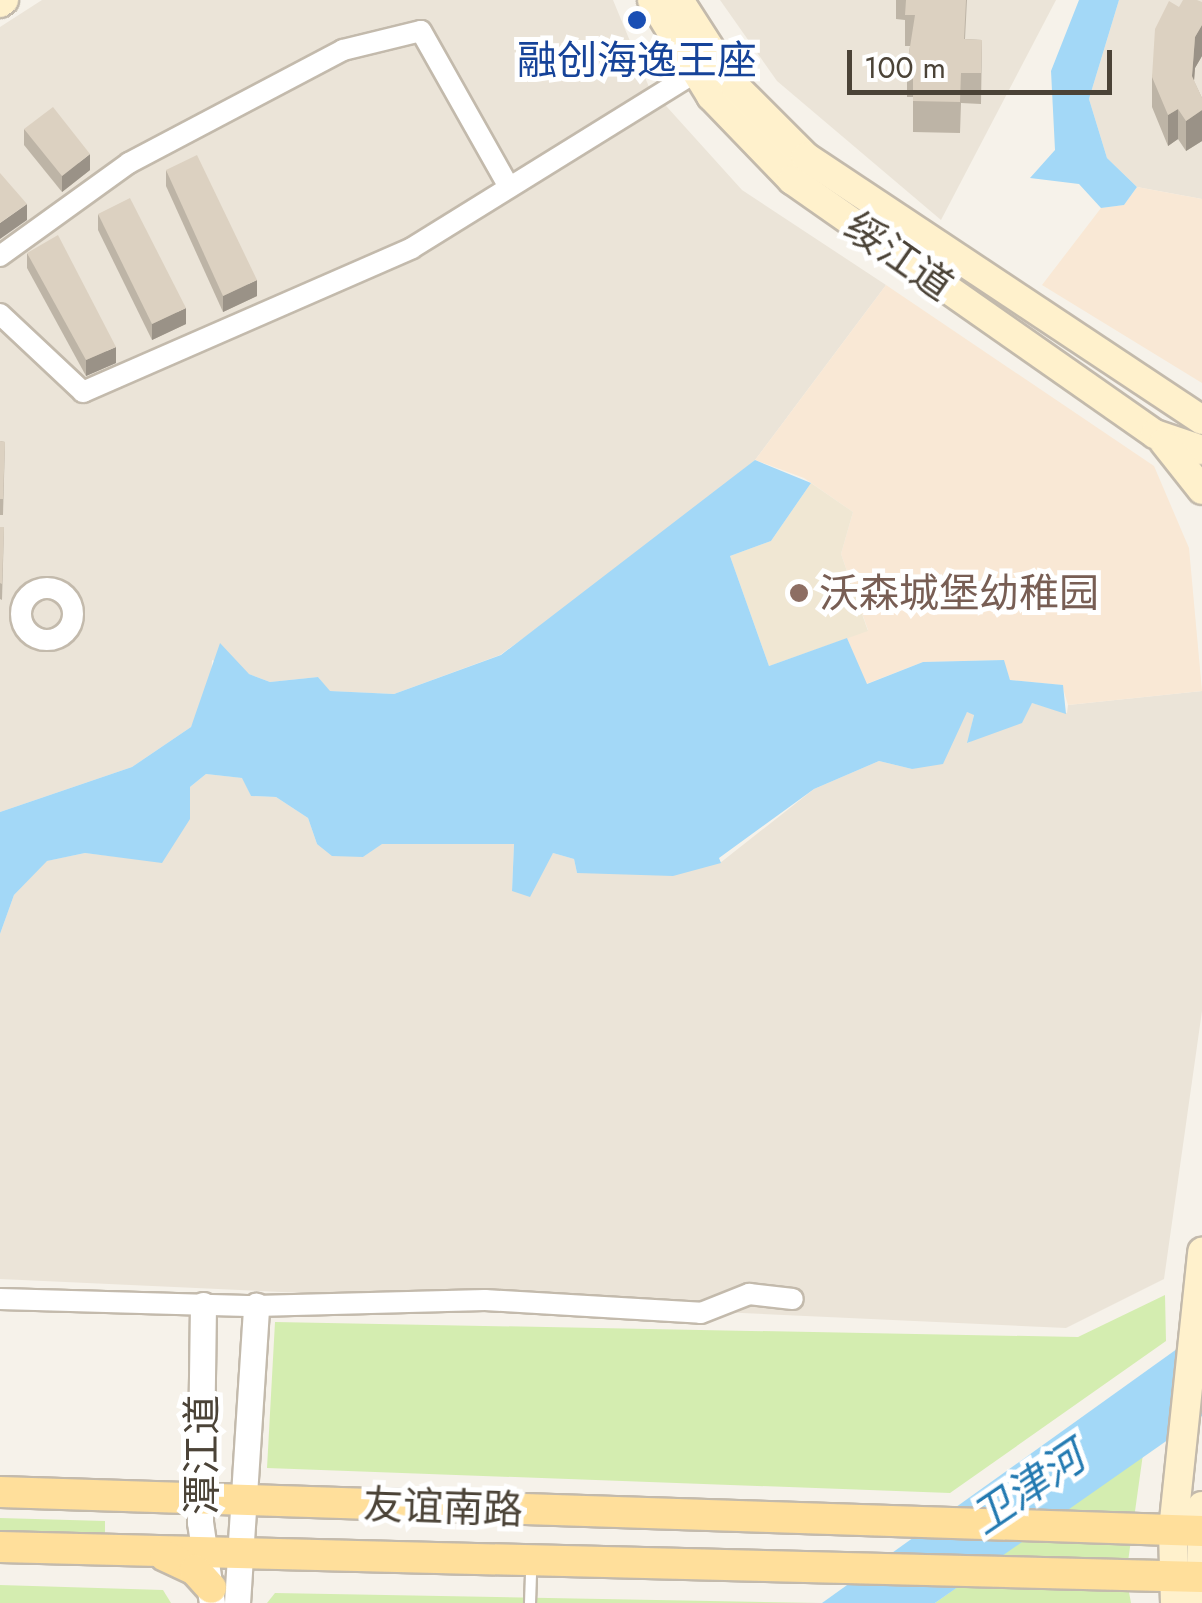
<!DOCTYPE html>
<html>
<head>
<meta charset="utf-8">
<style>
	body { margin:0 }
	#map { position:relative; width:1202px; height:1603px; overflow:hidden; background:#f6f2ea; font-family:Jost,"Noto Sans SC",sans-serif }
	div>[style] { position:absolute }
	[style*='--x'] { left:calc(var(--x)*1px); top:calc(var(--y)*1px); width:calc(var(--w)*1px); rotate:calc(var(--a)*1deg) }
	.residential>* { inset:0; background:#ebe4d8 }
	.commercial>* { inset:0; background:#f9e8d5 }
	.education>* { inset:0; background:#f0e7d3 }
	.green>* { inset:0; background:#d4edb0 }
	.water>* { inset:0; background:#a3d8f7 }
	.roads { filter:drop-shadow(2px 0 #c3baac) drop-shadow(-2px 0 #c3baac) drop-shadow(0 2px #c3baac) drop-shadow(0 -2px #c3baac) }
	.service>* { height:10px; margin:-5px; padding:0 5px; transform-origin:5px; border-radius:5px; background:#fff }
	.minor>* { height:20px; margin:-10px; padding:0 10px; transform-origin:10px; border-radius:10px; background:#fff }
	.minor>.ring { margin:-10px; padding:0; box-sizing:content-box; background:none; border:20px solid #fff; border-radius:50% }
	.tertiary>* { height:25px; margin:-12.5px; padding:0 12.5px; transform-origin:12.5px; border-radius:12.5px; background:#fff }
	.secondary>* { height:28px; margin:-14px; padding:0 14px; transform-origin:14px; border-radius:14px; background:#fff1cc }
	.primary>* { height:30px; margin:-15px; padding:0 15px; transform-origin:15px; border-radius:15px; background:#ffdf9b }
	.wall>* { inset:0; background:#bdb4a6 }
	.shaded-wall>* { inset:0; background:#9a9287 }
	.building>* { inset:0; background:#dcd1c1 }
	.dots>* { width:28px; height:28px; translate:-50% -50%; box-sizing:border-box; border:5px solid #fff; border-radius:50% }
	span { translate:-50% -50%; white-space:nowrap; text-align:center; line-height:1.15; -webkit-text-stroke:10px #fff; paint-order:stroke }
	.transit-label { font-size:40px; color:#164399 }
	.street-label { font-size:40px; color:#4b4337 }
	.education-label { font-size:40px; color:#785e54 }
	.left { translate:0 -50%; text-align:left }
	.water-label { font-size:42px; color:#237ab1; font-style:italic }
	.scale { position:absolute; left:847px; top:50px; width:265px; height:45px; box-sizing:border-box; border:5px solid #4b4337; border-top:0; padding-left:12px; font-size:30px; line-height:35px; white-space:nowrap; color:#4b4337; -webkit-text-stroke:8px #fff; paint-order:stroke }
</style>
</head>
<body>
<div id="map">
	<div class="residential">
		<i style="clip-path:polygon(42px 0,613px 0,649px 87px,742px 190px,886px 285px,755px 460px,627px 564px,500px 655px,394px 694px,329px 691px,318px 677px,270px 682px,212px 660px,211px 684px,191px 727px,132px 767px,0 812px,0 27px)"></i>
		<i style="clip-path:polygon(720px 0,1056px 0,941px 220px,777px 81px)"></i>
		<i style="clip-path:polygon(1119px 0,1202px 0,1202px 199px,1137px 187px,1107px 158px,1089px 99px)"></i>
		<i style="clip-path:polygon(1202px 691px,1202px 1011px,1164px 1279px,1066px 1328px,0 1279px,0 934px,14px 895px,46px 861px,85px 853px,162px 862px,189px 819px,190px 787px,206px 774px,243px 778px,251px 796px,276px 797px,308px 818px,317px 844px,363px 857px,381px 844px,514px 844px,512px 890px,553px 853px,574px 859px,577px 873px,720px 863px,814px 789px,879px 761px,912px 769px,967px 712px,974px 714px,968px 743px,1032px 703px,1067px 713px,1068px 705px)"></i>
	</div>
	<div class="commercial">
		<i style="clip-path:polygon(1137px 187px,1202px 199px,1202px 383px,1042px 285px,1101px 208px,1124px 205px)"></i>
		<i style="clip-path:polygon(886px 285px,1154px 466px,1189px 548px,1202px 691px,1068px 705px,1062px 685px,1010px 680px,1003px 660px,923px 662px,866px 684px,847px 638px,868px 630px,841px 554px,853px 512px,804px 478px,755px 460px)"></i>
	</div>
	<div class="education">
		<i style="clip-path:polygon(811px 483px,853px 512px,841px 554px,868px 631px,769px 666px,730px 556px,771px 541px)"></i>
	</div>
	<div class="green">
		<i style="clip-path:polygon(1165px 1295px,1166px 1341px,950px 1493px,267px 1468px,275px 1322px,1078px 1337px)"></i>
		<i style="clip-path:polygon(1143px 1454px,1126px 1576px,1131px 1603px,935px 1603px)"></i>
		<i style="clip-path:polygon(0 1518px,105px 1521px,105px 1536px,0 1533px)"></i>
		<i style="clip-path:polygon(0 1585px,163px 1590px,171px 1603px,0 1603px)"></i>
		<i style="clip-path:polygon(275px 1593px,822px 1603px,267px 1603px)"></i>
	</div>
	<div class="water">
		<i style="clip-path:polygon(1079px 0,1119px 0,1089px 99px,1107px 158px,1137px 187px,1124px 205px,1101px 208px,1079px 184px,1030px 178px,1055px 150px,1051px 71px)"></i>
		<i style="clip-path:polygon(755px 460px,811px 483px,771px 541px,730px 556px,769px 666px,847px 638px,867px 684px,923px 662px,1004px 660px,1010px 680px,1063px 685px,1066px 714px,1032px 703px,1022px 723px,967px 743px,974px 715px,967px 712px,943px 764px,912px 769px,879px 761px,814px 789px,719px 858px,721px 863px,673px 876px,577px 873px,574px 859px,553px 853px,530px 897px,512px 891px,514px 844px,382px 844px,363px 857px,332px 856px,317px 844px,308px 818px,276px 797px,251px 796px,242px 778px,206px 774px,190px 787px,190px 819px,162px 863px,85px 853px,47px 861px,14px 895px,0 934px,0 812px,132px 767px,191px 727px,220px 643px,249px 674px,270px 682px,318px 677px,330px 691px,394px 694px,501px 655px)"></i>
		<i style="clip-path:polygon(1202px 1331px,1202px 1416px,935px 1603px,822px 1603px)"></i>
	</div>
	<div class="roads">
		<div class="service">
			<i style="--x:530;--y:1603;--w:37;--a:-88"></i>
		</div>
		<div class="minor">
			<i style="--x:0;--y:256;--w:159;--a:-35.8"></i>
			<i style="--x:129;--y:163;--w:242;--a:-27.8"></i>
			<i style="--x:343;--y:50;--w:80;--a:-13.7"></i>
			<i style="--x:421;--y:31;--w:179;--a:60.6"></i>
			<i style="--x:0;--y:314;--w:114;--a:43.2"></i>
			<i style="--x:83;--y:392;--w:359;--a:-23.6"></i>
			<i style="--x:412;--y:248;--w:332;--a:-31.8"></i>
			<i class="ring" style="left:21px;top:588px;width:32px;height:32px"></i>
			<i style="--x:0;--y:1299;--w:256;--a:1.6"></i>
			<i style="--x:256;--y:1306;--w:229;--a:-1.5"></i>
			<i style="--x:485;--y:1300;--w:216;--a:3.4"></i>
			<i style="--x:701;--y:1313;--w:52;--a:-21.6"></i>
			<i style="--x:749;--y:1294;--w:44;--a:6.5"></i>
		</div>
		<div class="tertiary">
			<i style="--x:203;--y:1305;--w:217;--a:90.8"></i>
			<i style="--x:200;--y:1522;--w:82;--a:81.6"></i>
			<i style="--x:237;--y:1603;--w:298;--a:-86.3"></i>
		</div>
		<div class="secondary">
			<i style="--x:652;--y:0;--w:113;--a:58.4"></i>
			<i style="--x:711;--y:96;--w:117;--a:46"></i>
			<i style="--x:792;--y:180;--w:443;--a:35"></i>
			<i style="--x:1155;--y:434;--w:50;--a:18.8"></i>
			<i style="--x:679;--y:0;--w:100;--a:57.3"></i>
			<i style="--x:733;--y:84;--w:103;--a:45"></i>
			<i style="--x:806;--y:157;--w:475;--a:33.6"></i>
			<i style="--x:0;--y:3;--w:5;--a:-37"></i>
			<i style="--x:1164;--y:442;--w:61;--a:51.6"></i>
			<i style="--x:1202;--y:1506;--w:95;--a:90"></i>
			<i style="--x:1175;--y:1603;--w:73;--a:-91.6"></i>
			<i style="--x:1173;--y:1530;--w:280;--a:-84"></i>
		</div>
		<div class="primary">
			<i style="--x:0;--y:1492;--w:1203;--a:1.86"></i>
			<i style="--x:0;--y:1547;--w:1202;--a:1.43"></i>
			<i style="--x:165;--y:1556;--w:33;--a:25"></i>
			<i style="--x:195;--y:1570;--w:24;--a:48"></i>
		</div>
	</div>
	<div class="wall">
		<i style="clip-path:polygon(896px 0,967px 0,965px 39px,982px 40px,981px 104px,961px 103px,960px 133px,913px 132px,913px 97px,907px 97px,907px 66px,910px 46px,905px 46px,905px 20px,896px 19px)"></i>
		<i style="clip-path:polygon(1202px 2px,1202px 56px,1195px 68px,1194px 81px,1202px 98px,1202px 141px,1186px 151px,1178px 139px,1168px 146px,1152px 107px,1152px 77px,1179px 7px)"></i>
		<i style="clip-path:polygon(24px 129px,90px 170px,62px 192px,24px 145px)"></i>
		<i style="clip-path:polygon(166px 170px,257px 296px,223px 312px,166px 186px)"></i>
		<i style="clip-path:polygon(98px 214px,186px 324px,152px 340px,98px 230px)"></i>
		<i style="clip-path:polygon(27px 253px,116px 363px,86px 376px,27px 268px)"></i>
		<i style="clip-path:polygon(0 441px,5px 442px,3px 515px,0 515px)"></i>
		<i style="clip-path:polygon(0 527px,4px 527px,2px 600px,0 599px)"></i>
	</div>
	<div class="shaded-wall">
		<i style="clip-path:polygon(1202px 25px,1202px 56px,1195px 68px,1192px 106px,1192px 76px,1195px 37px)"></i>
		<i style="clip-path:polygon(1178px 109px,1178px 139px,1168px 146px,1168px 115px)"></i>
		<i style="clip-path:polygon(1202px 110px,1202px 141px,1186px 151px,1186px 121px)"></i>
		<i style="clip-path:polygon(90px 154px,90px 170px,62px 192px,62px 176px)"></i>
		<i style="clip-path:polygon(27px 204px,27px 220px,0 239px,0 223px)"></i>
		<i style="clip-path:polygon(257px 280px,257px 296px,223px 312px,223px 296px)"></i>
		<i style="clip-path:polygon(186px 308px,186px 324px,152px 340px,152px 324px)"></i>
		<i style="clip-path:polygon(116px 347px,116px 363px,86px 376px,86px 360px)"></i>
	</div>
	<div class="building">
		<i style="clip-path:polygon(906px 0,966px 0,964px 39px,982px 40px,981px 73px,961px 73px,960px 102px,913px 101px,913px 67px,907px 66px,915px 15px,905px 15px)"></i>
		<i style="clip-path:polygon(1183px 0,1197px 0,1202px 2px,1202px 25px,1195px 37px,1192px 76px,1202px 98px,1202px 110px,1186px 121px,1178px 109px,1168px 115px,1152px 77px,1155px 29px,1169px 1px,1179px 7px)"></i>
		<i style="clip-path:polygon(53px 107px,90px 154px,62px 176px,24px 129px)"></i>
		<i style="clip-path:polygon(197px 155px,257px 280px,223px 296px,166px 170px)"></i>
		<i style="clip-path:polygon(0 173px,27px 204px,0 223px)"></i>
		<i style="clip-path:polygon(130px 198px,186px 308px,152px 324px,98px 214px)"></i>
		<i style="clip-path:polygon(58px 235px,116px 347px,86px 360px,27px 253px)"></i>
		<i style="clip-path:polygon(0 441px,5px 442px,3px 499px,0 499px)"></i>
		<i style="clip-path:polygon(0 527px,4px 527px,2px 584px,0 583px)"></i>
	</div>
	<div class="dots">
		<i style="left:637px;top:20px;background:#1a4fb4"></i>
		<i style="left:799px;top:593px;background:#8d6e63"></i>
	</div>
	<div class="transit-label">
		<span style="left:637px;top:60px">融创海逸王座</span>
	</div>
	<div class="street-label">
		<span style="left:899px;top:256px;rotate:35deg">绥江道</span>
		<span style="left:202px;top:1455px;rotate:-90deg">潭江道</span>
		<span style="left:443px;top:1507px;rotate:2deg">友谊南路</span>
	</div>
	<div class="education-label">
		<span class="left" style="left:819px;top:593px">沃森城堡幼稚园</span>
	</div>
	<div class="water-label">
		<span style="left:1028px;top:1488px;rotate:-34deg">卫津河</span>
	</div>
	<div class="scale">100 m</div>
</div>
</body>
</html>
